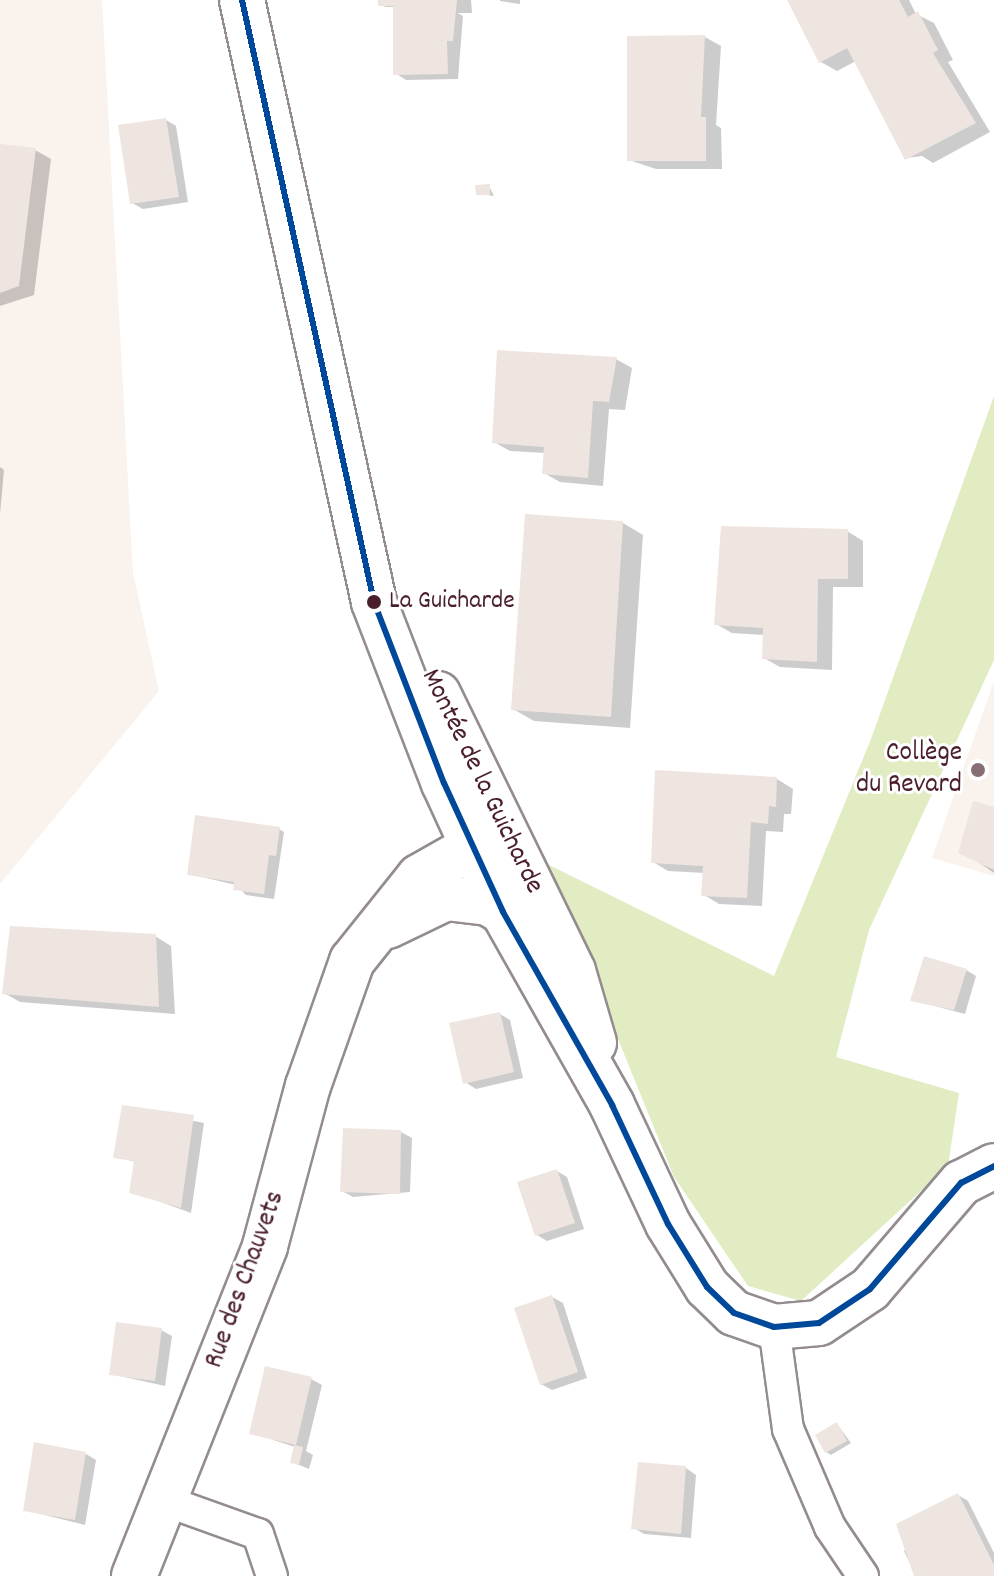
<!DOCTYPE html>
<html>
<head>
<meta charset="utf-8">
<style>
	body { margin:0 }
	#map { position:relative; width:994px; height:1576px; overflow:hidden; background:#fff; font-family:Dekko,sans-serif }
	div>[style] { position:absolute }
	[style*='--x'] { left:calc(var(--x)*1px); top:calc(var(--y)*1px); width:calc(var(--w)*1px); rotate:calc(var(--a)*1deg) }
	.built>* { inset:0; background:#faf2ed }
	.green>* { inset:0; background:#e1ecc2 }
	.shadow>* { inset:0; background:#0003 }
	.building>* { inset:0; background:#efe5e0 }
	.roads { filter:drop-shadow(2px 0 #948c8e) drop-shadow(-2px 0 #948c8e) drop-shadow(0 2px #948c8e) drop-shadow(0 -2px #948c8e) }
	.street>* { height:30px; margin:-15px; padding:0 15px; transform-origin:15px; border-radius:15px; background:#fff }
	.secondary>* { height:44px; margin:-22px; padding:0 22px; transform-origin:22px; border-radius:22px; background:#fff }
	.bus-1>* { height:6px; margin:-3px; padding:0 3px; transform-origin:3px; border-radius:3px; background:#004899 }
	.dots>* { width:22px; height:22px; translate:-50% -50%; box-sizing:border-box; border:4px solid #fff; border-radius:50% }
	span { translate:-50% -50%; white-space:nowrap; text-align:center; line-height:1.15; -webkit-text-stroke:6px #fff; paint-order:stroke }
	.bus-label { font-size:26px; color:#4a1f2b }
	.left { translate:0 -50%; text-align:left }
	.poi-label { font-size:28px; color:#4a1f2b }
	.right { translate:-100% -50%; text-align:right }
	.street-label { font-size:28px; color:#4a1f2b }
</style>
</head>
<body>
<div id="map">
	<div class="built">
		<i style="clip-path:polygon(0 0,102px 0,133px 573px,159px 691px,0 884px)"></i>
		<i style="clip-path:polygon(994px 681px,994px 876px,932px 858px)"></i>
	</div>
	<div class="green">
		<i style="clip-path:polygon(994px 396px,994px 660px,869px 930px,836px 1057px,959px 1093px,948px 1166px,801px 1301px,748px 1286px,674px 1177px,547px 864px,774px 976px,871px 739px)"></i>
	</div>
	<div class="shadow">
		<i style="clip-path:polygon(380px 0,471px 0,472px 13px,458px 13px,463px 16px,458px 79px,406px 80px,395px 73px,395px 7px,385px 7px)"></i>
		<i style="clip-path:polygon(520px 0,520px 4px,500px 1px,500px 0)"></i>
		<i style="clip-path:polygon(789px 0,909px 0,916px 14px,934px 23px,953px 60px,948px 62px,990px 132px,933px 163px,922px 156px,907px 158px,856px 61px,837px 71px,821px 62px)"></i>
		<i style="clip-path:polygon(705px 37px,721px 46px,716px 125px,721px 128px,722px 169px,656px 169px,629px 160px,629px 38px)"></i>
		<i style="clip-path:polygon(166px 120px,176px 126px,188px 202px,143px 209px,132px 203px)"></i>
		<i style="clip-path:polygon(0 146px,35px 150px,51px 159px,34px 295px,0 306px)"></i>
		<i style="clip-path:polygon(489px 186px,494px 196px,478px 194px)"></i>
		<i style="clip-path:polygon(616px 359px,632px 368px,625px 410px,609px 409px,603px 486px,560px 482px,544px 473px,546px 453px,510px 451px,494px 442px)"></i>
		<i style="clip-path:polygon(0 467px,4px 470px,0 514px)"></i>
		<i style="clip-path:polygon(527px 516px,623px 523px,643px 535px,630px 728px,534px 721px,513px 709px)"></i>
		<i style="clip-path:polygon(847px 531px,863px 541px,863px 587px,833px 587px,832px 670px,780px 667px,764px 658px,765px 635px,732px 633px,716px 624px)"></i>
		<i style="clip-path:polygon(777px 779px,793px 789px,791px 814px,784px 814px,783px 832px,766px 831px,762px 906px,719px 904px,704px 895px,705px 873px,668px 871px,653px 862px)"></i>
		<i style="clip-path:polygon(994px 809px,994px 873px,974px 859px)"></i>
		<i style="clip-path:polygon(279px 829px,284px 832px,274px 899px,246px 895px,236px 885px,189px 874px)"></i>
		<i style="clip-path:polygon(155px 936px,171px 946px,175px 1014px,20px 1002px,4px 993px)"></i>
		<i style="clip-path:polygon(966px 970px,976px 976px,965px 1014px,912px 1000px)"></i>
		<i style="clip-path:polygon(500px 1014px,510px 1020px,523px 1078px,476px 1089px,465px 1082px)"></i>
		<i style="clip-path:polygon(124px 1107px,204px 1123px,191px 1213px,131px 1191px,136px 1162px,116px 1157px)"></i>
		<i style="clip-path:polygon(401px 1132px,412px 1138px,410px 1192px,353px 1197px,342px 1191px)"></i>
		<i style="clip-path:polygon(557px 1171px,567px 1177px,584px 1229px,547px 1241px,537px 1235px)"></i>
		<i style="clip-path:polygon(552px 1297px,563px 1303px,587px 1378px,552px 1390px,541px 1384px)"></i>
		<i style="clip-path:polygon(161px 1330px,172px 1336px,165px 1386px,111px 1374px)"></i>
		<i style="clip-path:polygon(311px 1379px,322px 1385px,306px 1451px,313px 1455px,309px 1469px,292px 1462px,295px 1447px,252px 1433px)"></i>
		<i style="clip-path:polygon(837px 1424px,851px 1443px,831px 1455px,826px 1452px)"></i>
		<i style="clip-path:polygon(86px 1454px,96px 1460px,85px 1525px,25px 1510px)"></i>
		<i style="clip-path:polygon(686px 1468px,696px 1475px,691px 1538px,644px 1534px,634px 1528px)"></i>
		<i style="clip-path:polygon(958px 1495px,968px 1501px,994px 1553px,994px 1576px,916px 1576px,904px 1551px)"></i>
	</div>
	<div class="building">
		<i style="clip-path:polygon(378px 0,457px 0,453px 41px,447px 41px,448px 74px,393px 75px,393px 6px,378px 6px)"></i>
		<i style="clip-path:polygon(787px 0,899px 0,908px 17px,918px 11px,938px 50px,933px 53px,976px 123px,905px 160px,847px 48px,819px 63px)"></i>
		<i style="clip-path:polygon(705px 35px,701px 117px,706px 117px,706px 161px,627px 161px,627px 36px)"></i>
		<i style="clip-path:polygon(166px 118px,179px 197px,130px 204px,118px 125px)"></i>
		<i style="clip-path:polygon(0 144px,36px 148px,19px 286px,0 293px)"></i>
		<i style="clip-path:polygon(490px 184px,490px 195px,476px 195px,475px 185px)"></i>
		<i style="clip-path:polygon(497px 350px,617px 357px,609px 402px,593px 401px,588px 478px,542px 474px,544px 447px,492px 443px)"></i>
		<i style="clip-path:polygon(525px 514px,623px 521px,611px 717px,511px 710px)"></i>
		<i style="clip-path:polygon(721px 526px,848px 529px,848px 579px,818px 579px,817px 662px,762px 659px,763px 628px,714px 625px)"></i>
		<i style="clip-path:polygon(655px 770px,777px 777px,776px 807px,769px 806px,768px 824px,751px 822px,747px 898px,701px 896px,703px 866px,651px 863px)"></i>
		<i style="clip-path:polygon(973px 801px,994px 807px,994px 870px,958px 853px)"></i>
		<i style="clip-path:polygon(195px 815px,280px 827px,276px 856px,269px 855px,264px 894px,233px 890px,234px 882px,187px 875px)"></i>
		<i style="clip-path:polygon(10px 926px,156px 934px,159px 1007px,2px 994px)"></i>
		<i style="clip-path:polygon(924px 956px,967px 969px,954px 1010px,910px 1001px)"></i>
		<i style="clip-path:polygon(500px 1012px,514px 1072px,463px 1084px,449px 1023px)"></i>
		<i style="clip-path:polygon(122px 1105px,194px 1115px,181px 1208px,129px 1193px,134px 1161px,113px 1158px)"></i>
		<i style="clip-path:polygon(343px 1128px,401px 1130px,400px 1194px,340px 1192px)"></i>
		<i style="clip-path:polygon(557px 1169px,575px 1223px,535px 1236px,517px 1182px)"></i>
		<i style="clip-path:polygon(552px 1295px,578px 1372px,540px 1385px,514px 1308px)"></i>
		<i style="clip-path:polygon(116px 1322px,162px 1328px,155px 1381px,109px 1375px)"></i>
		<i style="clip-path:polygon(265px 1366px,312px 1377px,296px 1445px,249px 1434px)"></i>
		<i style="clip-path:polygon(837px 1422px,847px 1441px,825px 1453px,815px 1435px)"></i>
		<i style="clip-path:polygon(34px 1442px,86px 1452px,75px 1520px,23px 1511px)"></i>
		<i style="clip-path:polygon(294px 1445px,303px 1447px,299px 1465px,290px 1463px)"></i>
		<i style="clip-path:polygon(638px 1462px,686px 1466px,681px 1534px,631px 1529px)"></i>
		<i style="clip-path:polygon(958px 1493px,994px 1565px,994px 1576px,914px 1576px,896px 1524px)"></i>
	</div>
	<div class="roads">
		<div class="street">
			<i style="--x:774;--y:1327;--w:103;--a:82.2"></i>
			<i style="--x:788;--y:1429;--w:107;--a:66.8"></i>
			<i style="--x:830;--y:1527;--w:59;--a:56"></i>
			<i style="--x:160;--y:1499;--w:104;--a:19.7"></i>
			<i style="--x:258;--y:1534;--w:44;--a:71.6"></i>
		</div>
		<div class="secondary">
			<i style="--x:242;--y:0;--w:616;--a:77.63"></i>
			<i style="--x:374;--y:602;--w:194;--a:68.9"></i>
			<i style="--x:444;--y:783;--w:142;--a:65.4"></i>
			<i style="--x:503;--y:912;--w:222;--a:60.5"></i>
			<i style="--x:612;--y:1105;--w:132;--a:64.8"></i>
			<i style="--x:668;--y:1224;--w:74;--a:58.2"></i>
			<i style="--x:707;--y:1287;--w:37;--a:44"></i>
			<i style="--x:734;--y:1313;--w:42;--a:19.3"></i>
			<i style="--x:774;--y:1327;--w:45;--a:-5.1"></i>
			<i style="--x:819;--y:1323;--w:61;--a:-33.7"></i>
			<i style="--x:870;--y:1289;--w:140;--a:-49.4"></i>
			<i style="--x:961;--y:1183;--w:37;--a:-27"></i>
			<i style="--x:438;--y:694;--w:308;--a:64"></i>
			<i style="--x:573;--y:971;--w:75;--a:73.7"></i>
			<i style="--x:388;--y:926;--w:64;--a:-25.8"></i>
			<i style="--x:446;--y:898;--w:42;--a:6.8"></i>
			<i style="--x:488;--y:903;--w:17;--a:31"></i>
			<i style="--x:134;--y:1576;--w:355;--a:-68.3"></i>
			<i style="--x:265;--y:1246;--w:166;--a:-75"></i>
			<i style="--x:308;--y:1086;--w:133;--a:-70.6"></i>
			<i style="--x:352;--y:961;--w:107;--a:-51.4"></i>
			<i style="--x:419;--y:877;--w:61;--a:-29.5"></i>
		</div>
	</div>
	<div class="bus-1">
		<i style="--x:242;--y:0;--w:616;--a:77.63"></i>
		<i style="--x:374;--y:602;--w:194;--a:68.9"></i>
		<i style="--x:444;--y:783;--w:142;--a:65.4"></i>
		<i style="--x:503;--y:912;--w:222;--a:60.5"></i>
		<i style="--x:612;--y:1105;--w:132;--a:64.8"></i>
		<i style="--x:668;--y:1224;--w:74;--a:58.2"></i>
		<i style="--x:707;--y:1287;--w:37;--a:44"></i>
		<i style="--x:734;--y:1313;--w:42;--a:19.3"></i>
		<i style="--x:774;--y:1327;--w:45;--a:-5.1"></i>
		<i style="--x:819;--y:1323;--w:61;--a:-33.7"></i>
		<i style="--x:870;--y:1289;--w:140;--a:-49.4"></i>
		<i style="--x:961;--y:1183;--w:37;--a:-27"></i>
	</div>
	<div class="dots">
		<i style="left:374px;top:602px;background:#4a1f2b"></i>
		<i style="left:978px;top:770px;background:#896d75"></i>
	</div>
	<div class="bus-label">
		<span class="left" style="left:389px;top:602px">La Guicharde</span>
	</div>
	<div class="poi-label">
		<span class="right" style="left:962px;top:770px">Collège<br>du Revard</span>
	</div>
	<div class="street-label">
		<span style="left:481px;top:782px;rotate:64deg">Montée de la Guicharde</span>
		<span style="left:246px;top:1280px;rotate:-70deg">Rue des Chauvets</span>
	</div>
</div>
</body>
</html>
